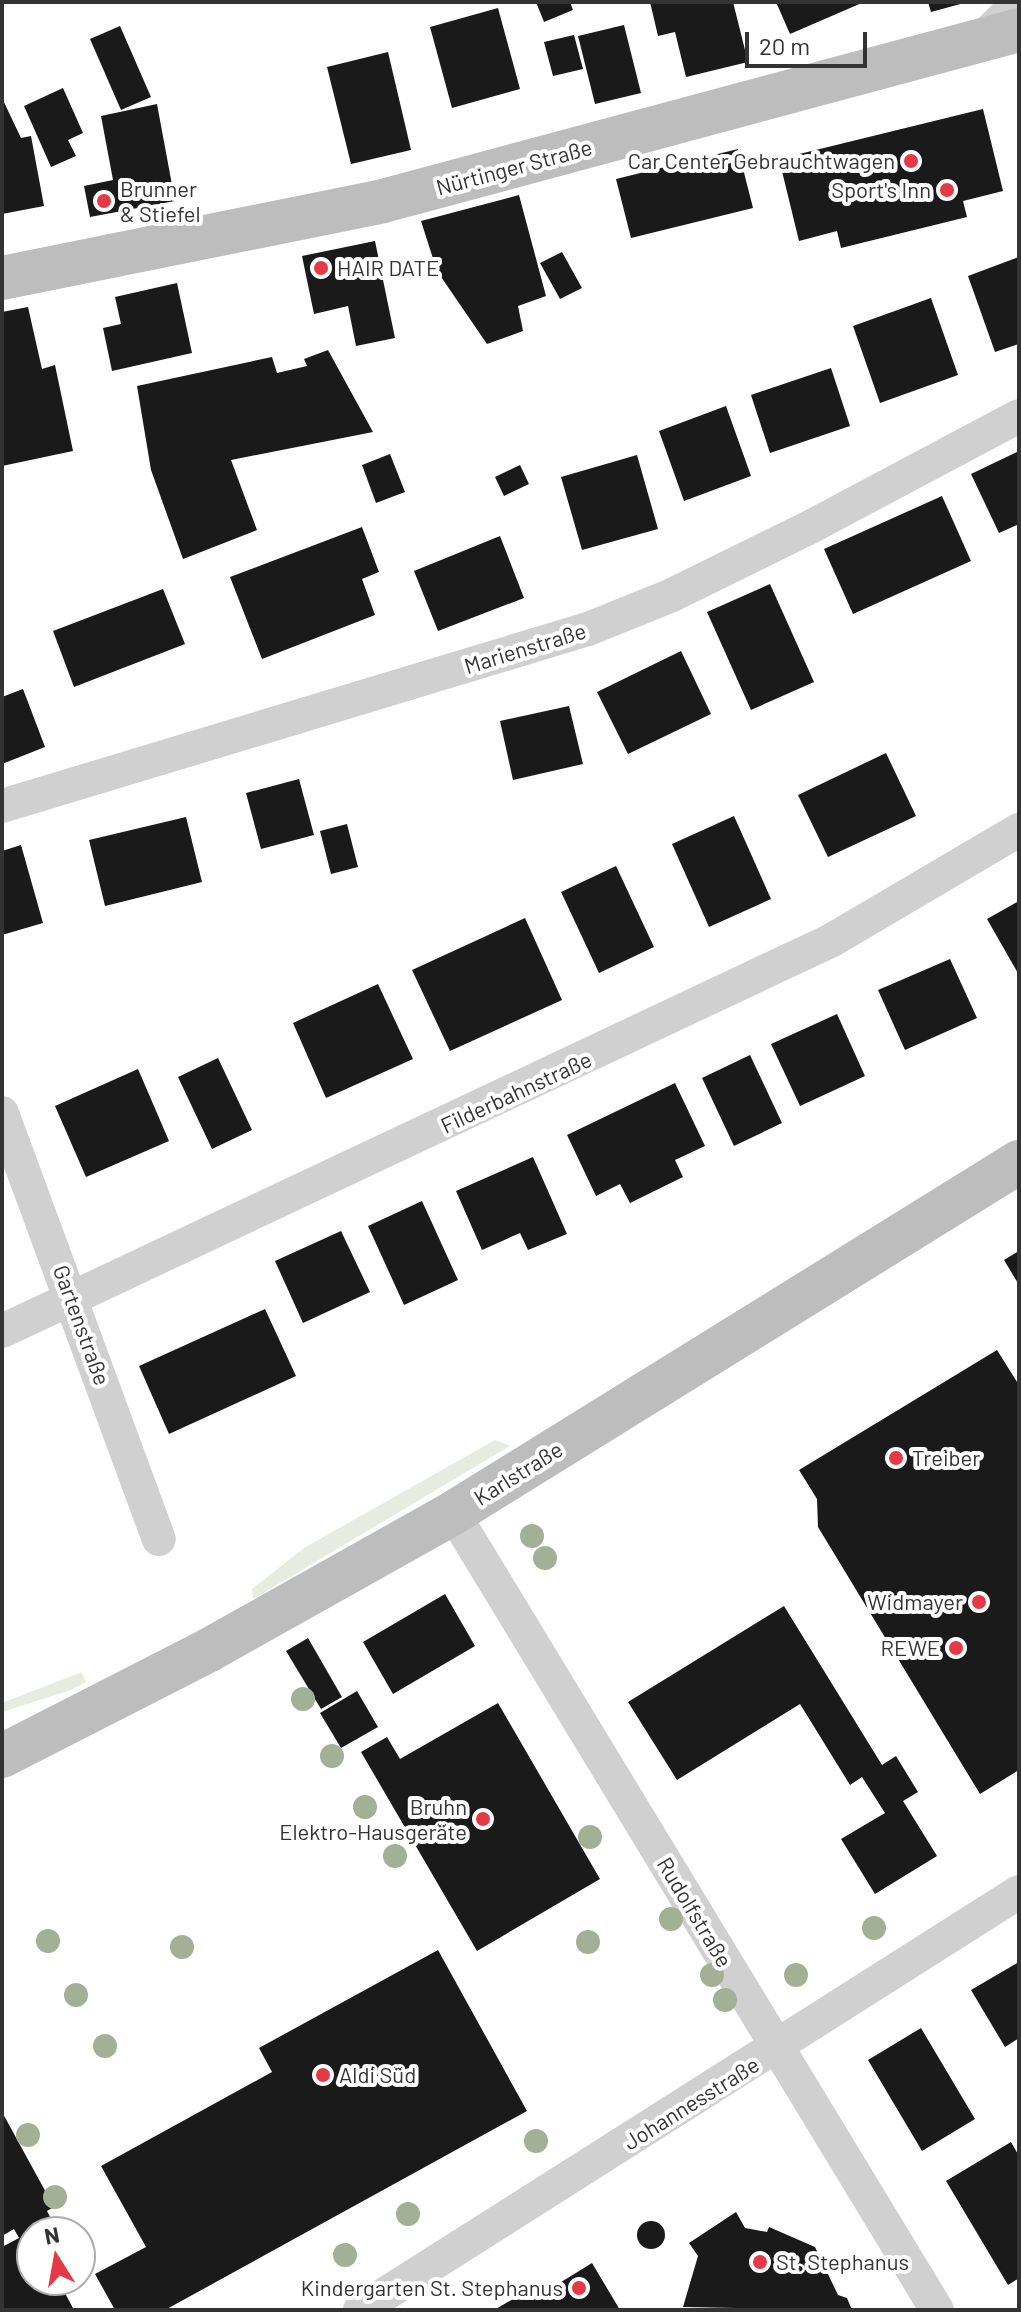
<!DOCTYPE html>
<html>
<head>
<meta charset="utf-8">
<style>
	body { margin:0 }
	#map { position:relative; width:1021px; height:2312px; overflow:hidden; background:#fff; font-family:Barlow,sans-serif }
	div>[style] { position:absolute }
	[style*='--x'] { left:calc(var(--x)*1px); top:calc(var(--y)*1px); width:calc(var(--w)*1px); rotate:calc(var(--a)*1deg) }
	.green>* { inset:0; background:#e6ecdf }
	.building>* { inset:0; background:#1a1a1a }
	.round { border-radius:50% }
	.street>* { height:34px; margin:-17px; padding:0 17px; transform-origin:17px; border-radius:17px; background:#d0d0d0 }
	.secondary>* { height:44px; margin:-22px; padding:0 22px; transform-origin:22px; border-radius:22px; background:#bdbdbd }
	.trees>* { width:24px; height:24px; margin:-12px; border-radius:50%; background:#a2b095 }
	.dots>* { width:22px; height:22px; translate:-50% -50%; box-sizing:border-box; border:4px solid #fff; border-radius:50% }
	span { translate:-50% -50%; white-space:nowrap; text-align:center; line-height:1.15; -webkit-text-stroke:8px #fff; paint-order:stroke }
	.poi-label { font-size:22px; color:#333 }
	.right { translate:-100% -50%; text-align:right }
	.left { translate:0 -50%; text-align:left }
	.street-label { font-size:22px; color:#333 }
	.frame { position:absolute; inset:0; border:4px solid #333; pointer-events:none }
	.north { position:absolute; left:16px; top:2216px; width:80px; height:80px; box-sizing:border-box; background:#fff; border:2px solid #adadad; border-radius:50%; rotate:349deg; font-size:22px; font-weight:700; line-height:32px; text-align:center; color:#333 }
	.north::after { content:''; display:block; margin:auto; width:28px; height:36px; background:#e63946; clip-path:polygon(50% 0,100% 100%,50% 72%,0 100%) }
	.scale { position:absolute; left:745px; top:32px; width:122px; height:36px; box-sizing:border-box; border:4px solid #333; border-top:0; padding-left:10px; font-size:24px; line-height:28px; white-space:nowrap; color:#333; -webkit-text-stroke:6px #fff; paint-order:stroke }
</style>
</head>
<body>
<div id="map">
	<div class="green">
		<i style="clip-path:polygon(495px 1440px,510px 1446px,253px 1599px,252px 1589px,304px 1548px)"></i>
		<i style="clip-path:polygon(82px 1672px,86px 1682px,71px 1690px,2px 1712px,2px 1703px)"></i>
	</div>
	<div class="building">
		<i style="clip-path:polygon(536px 2px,570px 2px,573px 10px,544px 22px)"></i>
		<i style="clip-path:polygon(650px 2px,733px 2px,748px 62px,686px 77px,675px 32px,658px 36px)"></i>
		<i style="clip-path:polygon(776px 2px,864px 2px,790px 34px)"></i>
		<i style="clip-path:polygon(928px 2px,964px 2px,964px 3px,931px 12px)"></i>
		<i style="clip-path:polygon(498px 8px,520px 89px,452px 108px,430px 27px)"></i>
		<i style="clip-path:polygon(624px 25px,641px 93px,595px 104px,578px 36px)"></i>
		<i style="clip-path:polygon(120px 26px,151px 97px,121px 110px,90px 39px)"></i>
		<i style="clip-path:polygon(574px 35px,583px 69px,553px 76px,544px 42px)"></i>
		<i style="clip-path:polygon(388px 52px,411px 150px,351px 164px,327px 67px)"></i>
		<i style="clip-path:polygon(63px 88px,83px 133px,68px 140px,76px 156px,51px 167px,24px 106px)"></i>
		<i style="clip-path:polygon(2px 98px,21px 138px,31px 136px,44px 206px,2px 214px)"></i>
		<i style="clip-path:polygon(157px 104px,175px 201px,90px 217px,84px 186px,113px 180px,101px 116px)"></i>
		<i style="clip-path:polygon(983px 109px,1003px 191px,963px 201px,967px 217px,841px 248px,837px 231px,799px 241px,779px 159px)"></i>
		<i style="clip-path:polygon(738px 149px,753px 208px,631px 238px,616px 179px)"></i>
		<i style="clip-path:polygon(519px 195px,546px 296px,518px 306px,523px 331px,487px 344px,437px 271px,421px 221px)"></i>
		<i style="clip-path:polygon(375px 241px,395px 338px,356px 346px,348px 306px,314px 314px,302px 256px)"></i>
		<i style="clip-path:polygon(562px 252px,582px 288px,560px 299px,540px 263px)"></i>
		<i style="clip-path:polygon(1019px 257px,1019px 344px,995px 352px,968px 276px)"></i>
		<i style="clip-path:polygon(177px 283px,192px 353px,112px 371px,103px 328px,121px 324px,115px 297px)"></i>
		<i style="clip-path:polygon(931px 298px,958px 375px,880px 403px,853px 326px)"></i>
		<i style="clip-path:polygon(28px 307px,42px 369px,55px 365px,73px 451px,2px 466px,2px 312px)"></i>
		<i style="clip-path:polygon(328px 350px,373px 432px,231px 460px,257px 530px,183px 559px,151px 470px,137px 386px,272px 357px,277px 373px,307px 366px,304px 359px)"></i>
		<i style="clip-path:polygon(831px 368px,850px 426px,770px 453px,751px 395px)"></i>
		<i style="clip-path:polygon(726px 406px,751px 476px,684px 501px,659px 431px)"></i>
		<i style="clip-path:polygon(1019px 451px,1019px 524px,999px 533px,971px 474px)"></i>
		<i style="clip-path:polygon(390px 454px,405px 492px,376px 503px,362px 465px)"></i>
		<i style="clip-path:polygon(637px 455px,658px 529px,582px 550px,561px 477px)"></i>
		<i style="clip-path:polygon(520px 465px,529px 484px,504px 496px,495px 477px)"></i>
		<i style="clip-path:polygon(942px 496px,971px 561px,853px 614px,824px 549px)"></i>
		<i style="clip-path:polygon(362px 527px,379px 572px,362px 579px,375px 615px,262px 659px,230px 577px)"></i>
		<i style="clip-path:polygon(500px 536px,524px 598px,438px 631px,414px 571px)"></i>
		<i style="clip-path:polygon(770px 584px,814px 682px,751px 710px,707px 612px)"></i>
		<i style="clip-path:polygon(163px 589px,185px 644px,74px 687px,53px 631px)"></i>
		<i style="clip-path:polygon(681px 651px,711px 714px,628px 754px,597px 692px)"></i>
		<i style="clip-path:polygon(23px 689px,45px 747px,2px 764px,2px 697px)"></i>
		<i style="clip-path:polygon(569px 706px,583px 764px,513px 780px,500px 721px)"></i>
		<i style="clip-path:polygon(886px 753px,916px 816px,828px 857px,798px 795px)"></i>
		<i style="clip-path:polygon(299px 779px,314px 835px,261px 849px,246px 793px)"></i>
		<i style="clip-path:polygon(734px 816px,771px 899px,709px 927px,672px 844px)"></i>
		<i style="clip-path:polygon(186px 817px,202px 882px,105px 906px,89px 840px)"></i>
		<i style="clip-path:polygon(347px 824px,358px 867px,331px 874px,320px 831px)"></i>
		<i style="clip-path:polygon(21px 845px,43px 923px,2px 935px,2px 851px)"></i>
		<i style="clip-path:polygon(616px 866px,654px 947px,599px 973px,561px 892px)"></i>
		<i style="clip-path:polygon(1019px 901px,1019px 975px,987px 919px)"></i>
		<i style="clip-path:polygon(525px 918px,562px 1000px,450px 1051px,412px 970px)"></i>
		<i style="clip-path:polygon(950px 959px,977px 1018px,905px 1050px,878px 990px)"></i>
		<i style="clip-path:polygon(378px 984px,413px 1059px,326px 1098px,293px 1023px)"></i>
		<i style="clip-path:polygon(837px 1014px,865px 1076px,800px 1106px,771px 1044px)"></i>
		<i style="clip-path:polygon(750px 1055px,782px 1123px,734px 1146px,702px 1078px)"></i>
		<i style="clip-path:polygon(218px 1058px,252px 1130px,212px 1149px,178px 1077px)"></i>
		<i style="clip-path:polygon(138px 1069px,169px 1141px,86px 1177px,55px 1106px)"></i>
		<i style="clip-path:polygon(675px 1083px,705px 1146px,675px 1160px,683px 1177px,630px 1203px,620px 1184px,596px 1196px,567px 1135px)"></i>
		<i style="clip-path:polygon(533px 1157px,567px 1234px,528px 1250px,520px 1233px,482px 1250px,456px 1191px)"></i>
		<i style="clip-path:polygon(422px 1201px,458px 1280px,404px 1305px,368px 1226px)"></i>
		<i style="clip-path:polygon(341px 1231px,370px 1292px,303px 1323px,275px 1261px)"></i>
		<i style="clip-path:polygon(1019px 1251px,1019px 1285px,1004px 1260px)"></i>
		<i style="clip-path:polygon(265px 1309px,296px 1376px,169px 1434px,139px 1366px)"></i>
		<i style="clip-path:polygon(997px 1350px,1019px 1385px,1019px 1770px,980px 1794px,818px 1527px,817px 1499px,799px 1470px)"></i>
		<i style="clip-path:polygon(445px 1594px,475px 1646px,393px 1694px,363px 1642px)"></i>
		<i style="clip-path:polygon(784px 1606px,882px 1765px,896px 1756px,918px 1792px,903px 1801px,937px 1856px,875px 1894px,841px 1839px,885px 1813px,862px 1777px,850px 1785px,800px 1704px,677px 1780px,628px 1702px)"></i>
		<i style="clip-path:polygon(308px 1638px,342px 1697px,321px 1709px,286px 1651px)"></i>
		<i style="clip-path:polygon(357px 1691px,378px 1727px,341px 1748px,320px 1713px)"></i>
		<i style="clip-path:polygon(498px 1703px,600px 1879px,477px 1951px,361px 1752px,387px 1737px,400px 1759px)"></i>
		<i style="clip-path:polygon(438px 1950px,527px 2111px,165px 2310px,115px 2310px,95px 2274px,146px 2247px,101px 2166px,272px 2072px,259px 2048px)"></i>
		<i style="clip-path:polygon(1019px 1962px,1019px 2038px,1005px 2047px,971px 1990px)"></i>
		<i style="clip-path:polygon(921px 2028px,975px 2119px,922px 2151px,868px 2060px)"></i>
		<i style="clip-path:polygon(2px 2112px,54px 2207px,47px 2211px,58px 2232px,32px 2232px,32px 2280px,58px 2280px,74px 2310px,2px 2310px,2px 2247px,19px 2238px,14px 2229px,2px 2236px)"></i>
		<i style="clip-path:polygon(1011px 2142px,1019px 2156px,1019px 2278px,1008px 2285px,946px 2181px)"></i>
		<i style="clip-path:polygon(736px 2212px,745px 2228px,767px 2232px,769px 2227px,815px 2247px,838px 2295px,847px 2298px,852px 2310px,683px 2307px,698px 2256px,689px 2243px)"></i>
		<i class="round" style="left:637px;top:2221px;width:28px;height:28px"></i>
		<i style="clip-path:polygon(592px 2263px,620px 2310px,494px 2310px,539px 2284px,545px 2292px)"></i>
	</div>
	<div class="street">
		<i style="--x:980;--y:41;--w:55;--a:-45"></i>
		<i style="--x:2;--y:806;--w:612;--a:-16.81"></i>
		<i style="--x:588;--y:629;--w:91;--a:-22"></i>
		<i style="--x:672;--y:595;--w:158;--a:-26.2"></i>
		<i style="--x:814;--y:525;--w:232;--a:-28"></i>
		<i style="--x:2;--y:1113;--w:454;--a:69.8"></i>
		<i style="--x:2;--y:1331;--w:917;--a:-25.22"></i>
		<i style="--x:832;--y:940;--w:217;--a:-30.5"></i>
		<i style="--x:453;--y:1513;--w:932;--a:58.73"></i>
		<i style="--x:360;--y:2310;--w:780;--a:-32.39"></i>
	</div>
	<div class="secondary">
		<i style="--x:2;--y:278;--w:389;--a:-11.4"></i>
		<i style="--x:383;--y:201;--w:659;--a:-15.05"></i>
		<i style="--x:2;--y:1756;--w:233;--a:-27.1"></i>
		<i style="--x:209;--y:1650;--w:280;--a:-29.3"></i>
		<i style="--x:453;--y:1513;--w:666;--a:-31.8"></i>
	</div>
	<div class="trees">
		<i style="left:532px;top:1536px"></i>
		<i style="left:545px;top:1558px"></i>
		<i style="left:303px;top:1699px"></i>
		<i style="left:332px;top:1756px"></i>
		<i style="left:365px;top:1807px"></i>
		<i style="left:590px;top:1837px"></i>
		<i style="left:395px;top:1856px"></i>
		<i style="left:671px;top:1919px"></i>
		<i style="left:874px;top:1928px"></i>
		<i style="left:48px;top:1941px"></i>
		<i style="left:588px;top:1942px"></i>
		<i style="left:182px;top:1947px"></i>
		<i style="left:712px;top:1975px"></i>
		<i style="left:796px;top:1975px"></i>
		<i style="left:76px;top:1995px"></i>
		<i style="left:725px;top:2000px"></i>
		<i style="left:105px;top:2046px"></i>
		<i style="left:28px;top:2135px"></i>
		<i style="left:536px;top:2141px"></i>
		<i style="left:55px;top:2197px"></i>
		<i style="left:408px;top:2214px"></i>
		<i style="left:345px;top:2255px"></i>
	</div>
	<div class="dots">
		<i style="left:911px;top:161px;background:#e63946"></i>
		<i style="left:947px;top:190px;background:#e63946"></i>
		<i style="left:104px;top:201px;background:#e63946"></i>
		<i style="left:321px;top:268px;background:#e63946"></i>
		<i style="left:896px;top:1458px;background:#e63946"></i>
		<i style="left:979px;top:1602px;background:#e63946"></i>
		<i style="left:956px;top:1648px;background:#e63946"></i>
		<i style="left:483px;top:1819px;background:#e63946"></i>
		<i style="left:323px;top:2075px;background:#e63946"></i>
		<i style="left:760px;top:2262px;background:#e63946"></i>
		<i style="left:579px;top:2288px;background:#e63946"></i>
	</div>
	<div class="poi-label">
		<span class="right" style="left:895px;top:161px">Car Center Gebrauchtwagen</span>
		<span class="left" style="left:120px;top:201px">Brunner<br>&amp; Stiefel</span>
		<span class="right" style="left:931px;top:190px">Sport's Inn</span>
		<span class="left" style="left:337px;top:268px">HAIR DATE</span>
		<span class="left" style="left:912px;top:1458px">Treiber</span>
		<span class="right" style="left:963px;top:1602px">Widmayer</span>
		<span class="right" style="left:940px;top:1648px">REWE</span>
		<span class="right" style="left:467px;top:1819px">Bruhn<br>Elektro-Hausgeräte</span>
		<span class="left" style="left:339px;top:2075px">Aldi Süd</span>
		<span class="left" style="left:776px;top:2262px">St. Stephanus</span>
		<span class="right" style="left:563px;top:2288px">Kindergarten St. Stephanus</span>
	</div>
	<div class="street-label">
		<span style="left:514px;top:167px;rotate:-15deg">Nürtinger Straße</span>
		<span style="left:525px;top:648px;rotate:-17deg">Marienstraße</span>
		<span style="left:516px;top:1092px;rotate:-25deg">Filderbahnstraße</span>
		<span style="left:82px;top:1325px;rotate:70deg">Gartenstraße</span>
		<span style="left:518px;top:1473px;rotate:-32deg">Karlstraße</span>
		<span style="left:695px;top:1912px;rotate:59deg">Rudolfstraße</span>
		<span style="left:691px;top:2103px;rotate:-32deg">Johannesstraße</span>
	</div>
	<div class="frame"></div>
	<div class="north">N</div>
	<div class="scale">20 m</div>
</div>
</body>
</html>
